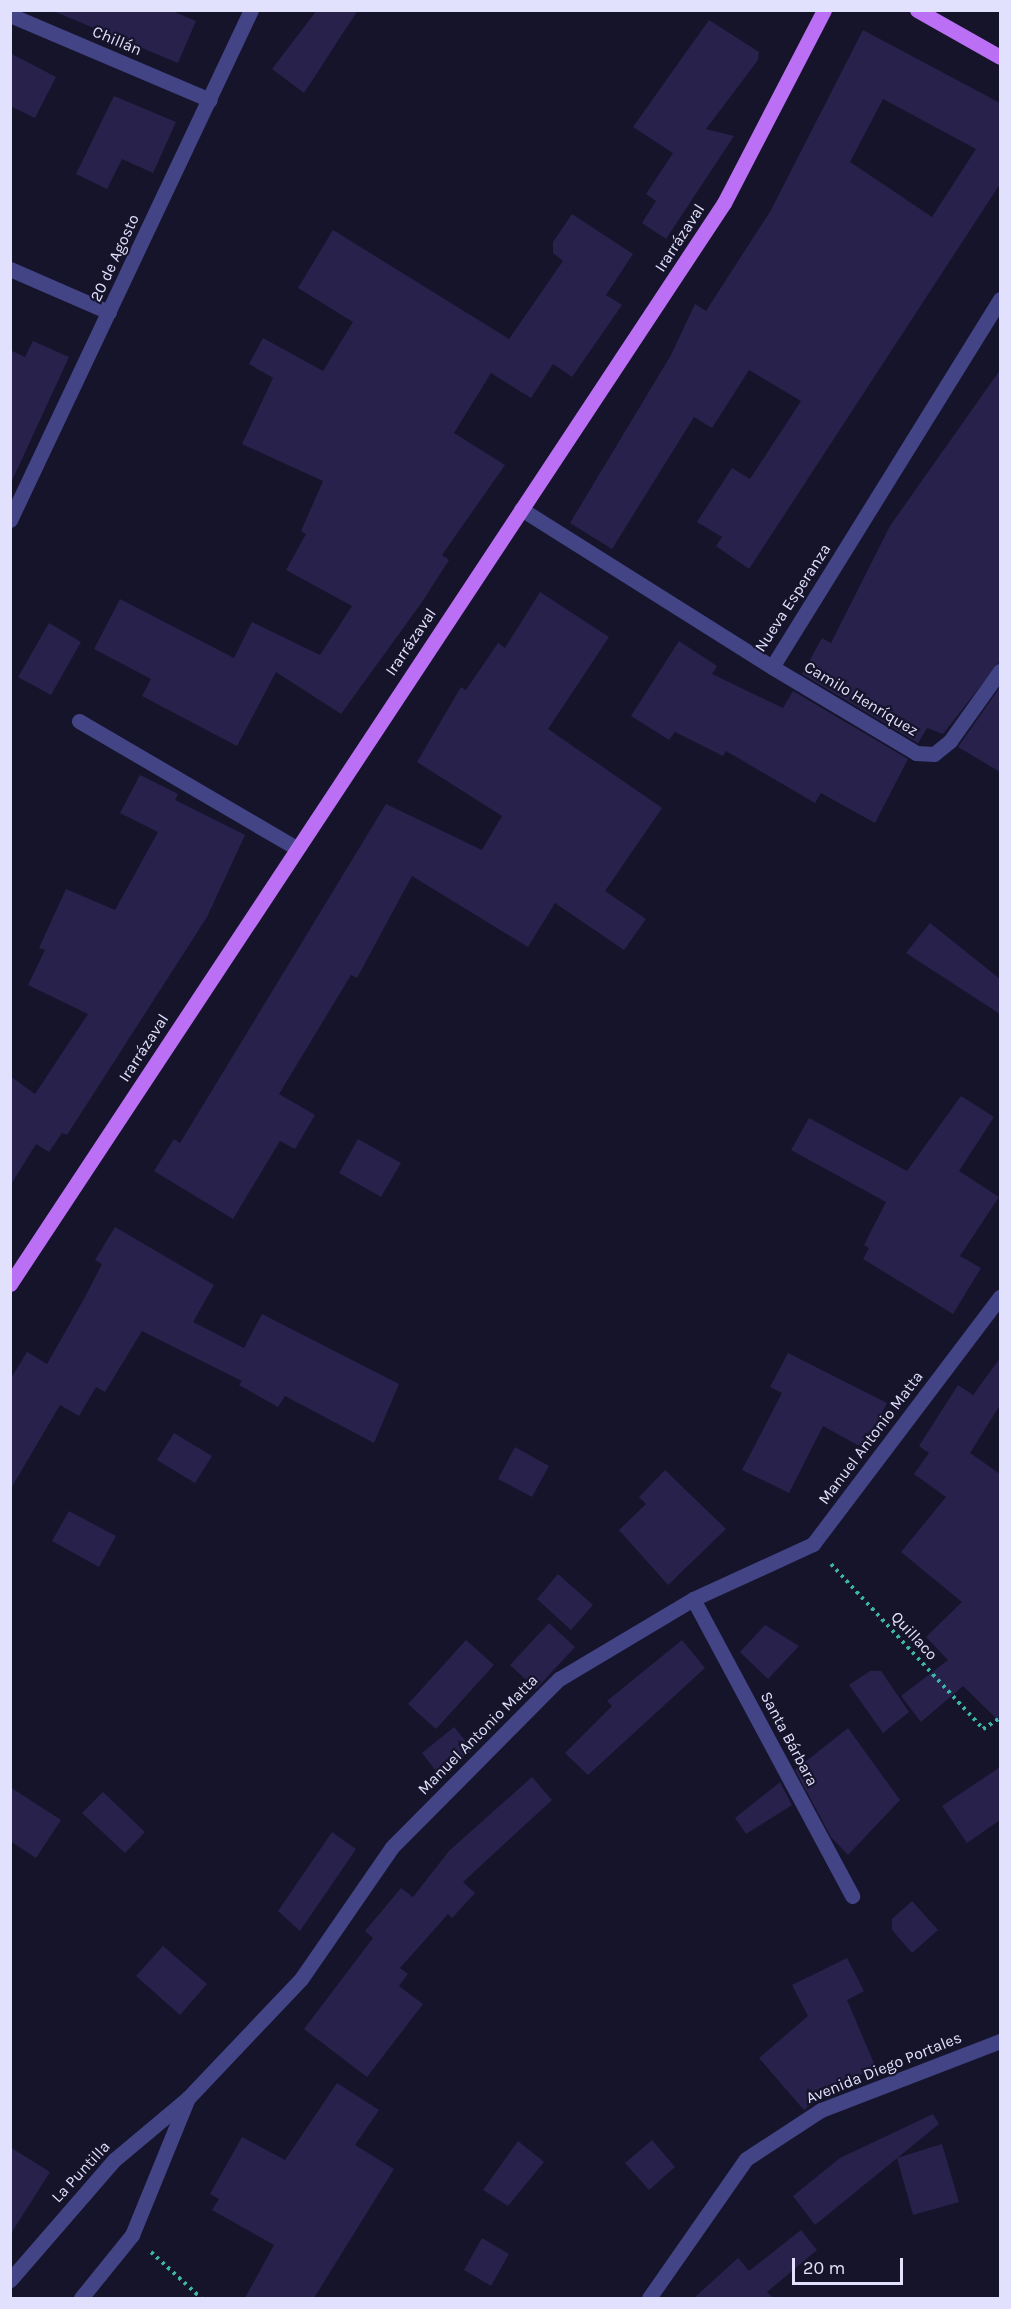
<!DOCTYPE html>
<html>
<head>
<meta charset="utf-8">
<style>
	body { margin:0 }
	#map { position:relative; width:1011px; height:2309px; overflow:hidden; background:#16142b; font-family:Karla,sans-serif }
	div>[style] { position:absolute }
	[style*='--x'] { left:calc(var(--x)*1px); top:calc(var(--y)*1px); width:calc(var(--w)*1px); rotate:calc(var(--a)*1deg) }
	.building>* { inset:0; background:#27214b }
	.path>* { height:4px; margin-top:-2px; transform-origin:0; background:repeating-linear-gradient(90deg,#3bb6a6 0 3px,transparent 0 7.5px) }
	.service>* { height:15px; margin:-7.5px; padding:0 7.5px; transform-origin:7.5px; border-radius:7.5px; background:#424486 }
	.minor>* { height:15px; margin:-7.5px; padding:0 7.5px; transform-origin:7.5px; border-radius:7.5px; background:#424486 }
	.primary>* { height:15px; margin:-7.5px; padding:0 7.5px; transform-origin:7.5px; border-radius:7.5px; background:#ba6ff4 }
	span { translate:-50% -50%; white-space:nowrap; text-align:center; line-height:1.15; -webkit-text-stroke:4.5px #16142b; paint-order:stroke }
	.street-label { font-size:16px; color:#e1e0fd }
	.frame { position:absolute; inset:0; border:12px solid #e1e0fd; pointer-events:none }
	.scale { position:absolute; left:792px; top:2258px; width:111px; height:27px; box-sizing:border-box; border:3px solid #e1e0fd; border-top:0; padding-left:8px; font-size:18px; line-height:21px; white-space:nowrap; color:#e1e0fd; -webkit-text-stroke:4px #16142b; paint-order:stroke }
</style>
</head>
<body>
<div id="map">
	<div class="building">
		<i style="clip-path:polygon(170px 10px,196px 21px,178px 63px,53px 11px)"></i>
		<i style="clip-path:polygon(317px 10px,358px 10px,304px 93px,272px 69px)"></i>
		<i style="clip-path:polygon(709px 20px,759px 52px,758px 60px,706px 129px,734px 136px,666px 239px,642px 223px,656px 201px,646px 194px,673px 153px,633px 127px)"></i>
		<i style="clip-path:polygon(evenodd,863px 30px,1000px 103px,1000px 184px,749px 569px,716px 546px,722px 537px,697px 522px,732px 468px,750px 479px,801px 401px,749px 370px,712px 428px,694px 417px,612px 549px,570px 523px,671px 355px,695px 304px,706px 311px,771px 210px,863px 30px,883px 99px,976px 149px,932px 217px,850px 162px,883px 99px)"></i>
		<i style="clip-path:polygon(10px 53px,56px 77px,35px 118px,10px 106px)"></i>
		<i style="clip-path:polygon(114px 96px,176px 122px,153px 173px,122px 159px,107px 189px,76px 174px)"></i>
		<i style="clip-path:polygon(572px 214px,633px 254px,606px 295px,622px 305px,572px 377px,553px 364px,531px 398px,491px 373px,454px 433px,505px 465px,442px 555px,449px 560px,422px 602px,341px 714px,276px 672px,237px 746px,142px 696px,151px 679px,94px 649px,120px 599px,234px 658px,252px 622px,320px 655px,352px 606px,286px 570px,306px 534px,301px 531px,323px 481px,242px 444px,273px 378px,249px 364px,263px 338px,323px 371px,353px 322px,298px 288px,333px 230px,509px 339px,563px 261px,553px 253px,553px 242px)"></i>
		<i style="clip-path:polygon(33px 341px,69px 357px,10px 485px,10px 350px,25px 357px)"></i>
		<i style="clip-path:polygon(1000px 370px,1000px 661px,943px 734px,927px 728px,918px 743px,802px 674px,822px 638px,831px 643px,890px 526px)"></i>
		<i style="clip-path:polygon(540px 592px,609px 637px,548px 729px,662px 808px,605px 891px,646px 919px,624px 950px,555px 903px,528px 947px,412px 876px,357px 978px,351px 975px,279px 1094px,315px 1115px,295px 1149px,280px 1141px,233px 1219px,154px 1171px,174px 1139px,180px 1143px,386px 804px,482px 850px,502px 816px,417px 762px,461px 687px,466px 690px,498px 643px,505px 648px)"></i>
		<i style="clip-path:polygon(49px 623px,81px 642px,51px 695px,18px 677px)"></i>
		<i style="clip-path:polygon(679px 641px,717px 666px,712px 674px,783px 708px,793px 691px,908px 759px,875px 823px,821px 793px,815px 803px,726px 751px,723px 756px,675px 732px,669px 740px,631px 716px)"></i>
		<i style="clip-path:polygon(1000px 687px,1000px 772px,958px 747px)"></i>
		<i style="clip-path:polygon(140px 775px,178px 794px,175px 800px,245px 835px,207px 917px,67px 1135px,62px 1133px,49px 1152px,36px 1144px,10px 1186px,10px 1076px,35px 1094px,88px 1014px,28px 985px,45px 950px,39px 948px,66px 889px,115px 910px,158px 832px,120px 813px)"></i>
		<i style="clip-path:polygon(930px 923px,1000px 979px,1000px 1014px,906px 953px)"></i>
		<i style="clip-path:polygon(961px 1096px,994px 1117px,959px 1171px,999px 1197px,960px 1256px,981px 1268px,953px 1314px,863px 1259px,869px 1248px,864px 1245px,886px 1202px,791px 1150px,809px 1118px,907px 1171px)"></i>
		<i style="clip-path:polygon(358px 1139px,401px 1163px,381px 1197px,339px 1173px)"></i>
		<i style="clip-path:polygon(115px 1227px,214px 1285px,193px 1322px,244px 1348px,262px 1314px,399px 1384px,374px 1443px,285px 1396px,278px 1407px,239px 1385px,242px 1381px,142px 1331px,105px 1392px,96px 1387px,79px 1416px,60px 1405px,10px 1490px,10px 1380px,27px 1352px,47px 1364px,85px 1297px,102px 1264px,95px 1260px)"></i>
		<i style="clip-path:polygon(788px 1353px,887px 1403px,863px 1448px,823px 1426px,789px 1493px,742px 1470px,782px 1393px,770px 1387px)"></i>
		<i style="clip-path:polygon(1000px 1358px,1000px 1405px,970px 1453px,1000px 1474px,1000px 1722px,963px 1686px,921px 1722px,901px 1696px,948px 1660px,926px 1637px,962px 1602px,901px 1552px,946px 1497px,914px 1474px,929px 1453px,919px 1446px,958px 1385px,973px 1395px)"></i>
		<i style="clip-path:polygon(174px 1433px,212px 1456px,195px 1483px,157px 1460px)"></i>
		<i style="clip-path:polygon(515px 1447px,549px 1466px,532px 1497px,498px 1479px)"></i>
		<i style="clip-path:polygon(665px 1470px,726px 1529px,668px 1585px,619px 1530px,646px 1504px,639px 1497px)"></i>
		<i style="clip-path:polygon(69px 1511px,116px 1536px,99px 1567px,52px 1541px)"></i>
		<i style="clip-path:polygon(558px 1574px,593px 1605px,571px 1630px,537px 1599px)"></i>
		<i style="clip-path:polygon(549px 1623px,575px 1647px,536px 1689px,510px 1665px)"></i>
		<i style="clip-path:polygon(765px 1625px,799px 1646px,768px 1679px,740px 1652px)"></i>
		<i style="clip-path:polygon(466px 1640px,494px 1665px,436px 1729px,408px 1704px)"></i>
		<i style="clip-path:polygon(682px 1640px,705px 1668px,588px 1775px,565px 1753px,612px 1706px,607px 1701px)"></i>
		<i style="clip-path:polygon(870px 1671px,881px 1671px,909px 1712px,883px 1733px,849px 1685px)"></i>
		<i style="clip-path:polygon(454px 1727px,473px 1750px,440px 1776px,422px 1753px)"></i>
		<i style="clip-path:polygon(848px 1728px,900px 1800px,848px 1855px,831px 1837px,795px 1770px)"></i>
		<i style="clip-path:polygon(1000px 1767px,1000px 1820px,967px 1843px,942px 1806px)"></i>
		<i style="clip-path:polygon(532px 1777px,552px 1800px,463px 1882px,475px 1893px,452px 1918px,448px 1914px,400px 1968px,408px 1974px,399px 1986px,423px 2004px,367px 2077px,304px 2029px,373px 1938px,365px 1931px,401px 1888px,413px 1897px,449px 1851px)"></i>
		<i style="clip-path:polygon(780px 1782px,792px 1805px,746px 1834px,735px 1818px)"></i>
		<i style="clip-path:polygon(10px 1787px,61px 1820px,36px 1858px,10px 1841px)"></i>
		<i style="clip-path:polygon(103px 1792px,145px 1832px,125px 1853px,82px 1813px)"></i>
		<i style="clip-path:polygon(332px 1832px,356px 1849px,300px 1931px,278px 1911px)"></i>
		<i style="clip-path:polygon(912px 1901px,938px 1930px,912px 1953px,892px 1930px,892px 1919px)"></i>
		<i style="clip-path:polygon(163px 1946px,207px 1984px,180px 2015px,136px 1976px)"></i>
		<i style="clip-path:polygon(847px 1958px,864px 1991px,847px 2000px,876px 2068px,837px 2085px,804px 2110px,759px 2058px,808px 2016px,792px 1985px)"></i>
		<i style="clip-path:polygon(337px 2083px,379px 2110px,355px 2145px,394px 2169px,314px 2298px,245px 2298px,274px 2245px,212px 2210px,219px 2199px,210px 2194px,242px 2137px,285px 2160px)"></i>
		<i style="clip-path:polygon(933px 2114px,939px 2124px,815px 2225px,793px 2196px,840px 2158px)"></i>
		<i style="clip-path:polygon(652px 2140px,675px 2167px,649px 2190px,625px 2163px)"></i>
		<i style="clip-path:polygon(518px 2141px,544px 2162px,508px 2206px,483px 2190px)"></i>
		<i style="clip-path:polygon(942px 2144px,959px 2202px,913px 2215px,897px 2158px)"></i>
		<i style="clip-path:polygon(10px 2147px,50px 2172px,10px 2235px)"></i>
		<i style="clip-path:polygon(801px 2230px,817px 2250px,767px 2292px,773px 2298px,694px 2298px,738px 2258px,749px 2271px)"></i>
		<i style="clip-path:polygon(482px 2238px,509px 2254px,491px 2286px,464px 2270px)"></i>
	</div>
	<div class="path">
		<i style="--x:831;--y:1564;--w:224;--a:47.3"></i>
		<i style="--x:983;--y:1729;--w:20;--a:-33"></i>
		<i style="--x:151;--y:2252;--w:68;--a:42.6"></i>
	</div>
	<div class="service">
		<i style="--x:79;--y:721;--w:251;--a:30.3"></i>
	</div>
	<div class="minor">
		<i style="--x:10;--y:15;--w:217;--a:23"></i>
		<i style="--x:10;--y:269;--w:108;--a:23.5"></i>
		<i style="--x:521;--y:509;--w:297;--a:32.2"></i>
		<i style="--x:772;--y:667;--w:433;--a:-58.2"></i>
		<i style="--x:10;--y:520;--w:564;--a:-64.71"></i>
		<i style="--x:772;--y:667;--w:168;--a:30.8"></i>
		<i style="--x:916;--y:753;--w:18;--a:3"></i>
		<i style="--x:934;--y:754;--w:21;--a:-39"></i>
		<i style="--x:950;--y:741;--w:86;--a:-54.5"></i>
		<i style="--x:693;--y:1599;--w:337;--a:61.8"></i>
		<i style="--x:10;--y:2280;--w:159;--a:-49.1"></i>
		<i style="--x:114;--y:2160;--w:97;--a:-40"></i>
		<i style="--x:81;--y:2298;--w:81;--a:-51"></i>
		<i style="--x:132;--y:2235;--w:148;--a:-67.8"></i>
		<i style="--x:188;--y:2098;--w:164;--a:-46.5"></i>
		<i style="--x:301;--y:1979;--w:160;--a:-55.4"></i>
		<i style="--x:392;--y:1847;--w:237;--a:-45.2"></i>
		<i style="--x:559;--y:1679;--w:156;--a:-30.8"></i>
		<i style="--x:693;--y:1599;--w:132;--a:-24.6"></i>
		<i style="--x:813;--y:1544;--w:310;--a:-52.9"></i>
		<i style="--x:649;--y:2298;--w:169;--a:-55.1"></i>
		<i style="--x:746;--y:2159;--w:90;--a:-33.2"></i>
		<i style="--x:821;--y:2110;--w:192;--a:-21.1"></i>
	</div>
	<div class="primary">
		<i style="--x:917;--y:10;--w:95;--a:29.5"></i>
		<i style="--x:10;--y:1284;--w:1296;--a:-56.56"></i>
		<i style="--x:724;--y:203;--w:217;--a:-62.6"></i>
	</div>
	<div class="street-label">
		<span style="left:117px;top:41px;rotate:23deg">Chillán</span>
		<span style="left:680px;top:238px;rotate:-57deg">Irarrázaval</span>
		<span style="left:115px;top:258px;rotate:-65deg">20 de Agosto</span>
		<span style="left:793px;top:598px;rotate:-57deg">Nueva Esperanza</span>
		<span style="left:411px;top:642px;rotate:-56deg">Irarrázaval</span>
		<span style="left:861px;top:699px;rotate:31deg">Camilo Henríquez</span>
		<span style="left:144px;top:1048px;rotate:-57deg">Irarrázaval</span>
		<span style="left:871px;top:1438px;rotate:-53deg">Manuel Antonio Matta</span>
		<span style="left:914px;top:1636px;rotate:47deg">Quillaco</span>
		<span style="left:478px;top:1735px;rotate:-45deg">Manuel Antonio Matta</span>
		<span style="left:789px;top:1739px;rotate:62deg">Santa Bárbara</span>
		<span style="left:884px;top:2068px;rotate:-22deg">Avenida Diego Portales</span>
		<span style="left:81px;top:2172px;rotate:-47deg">La Puntilla</span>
	</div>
	<div class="frame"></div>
	<div class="scale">20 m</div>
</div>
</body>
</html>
